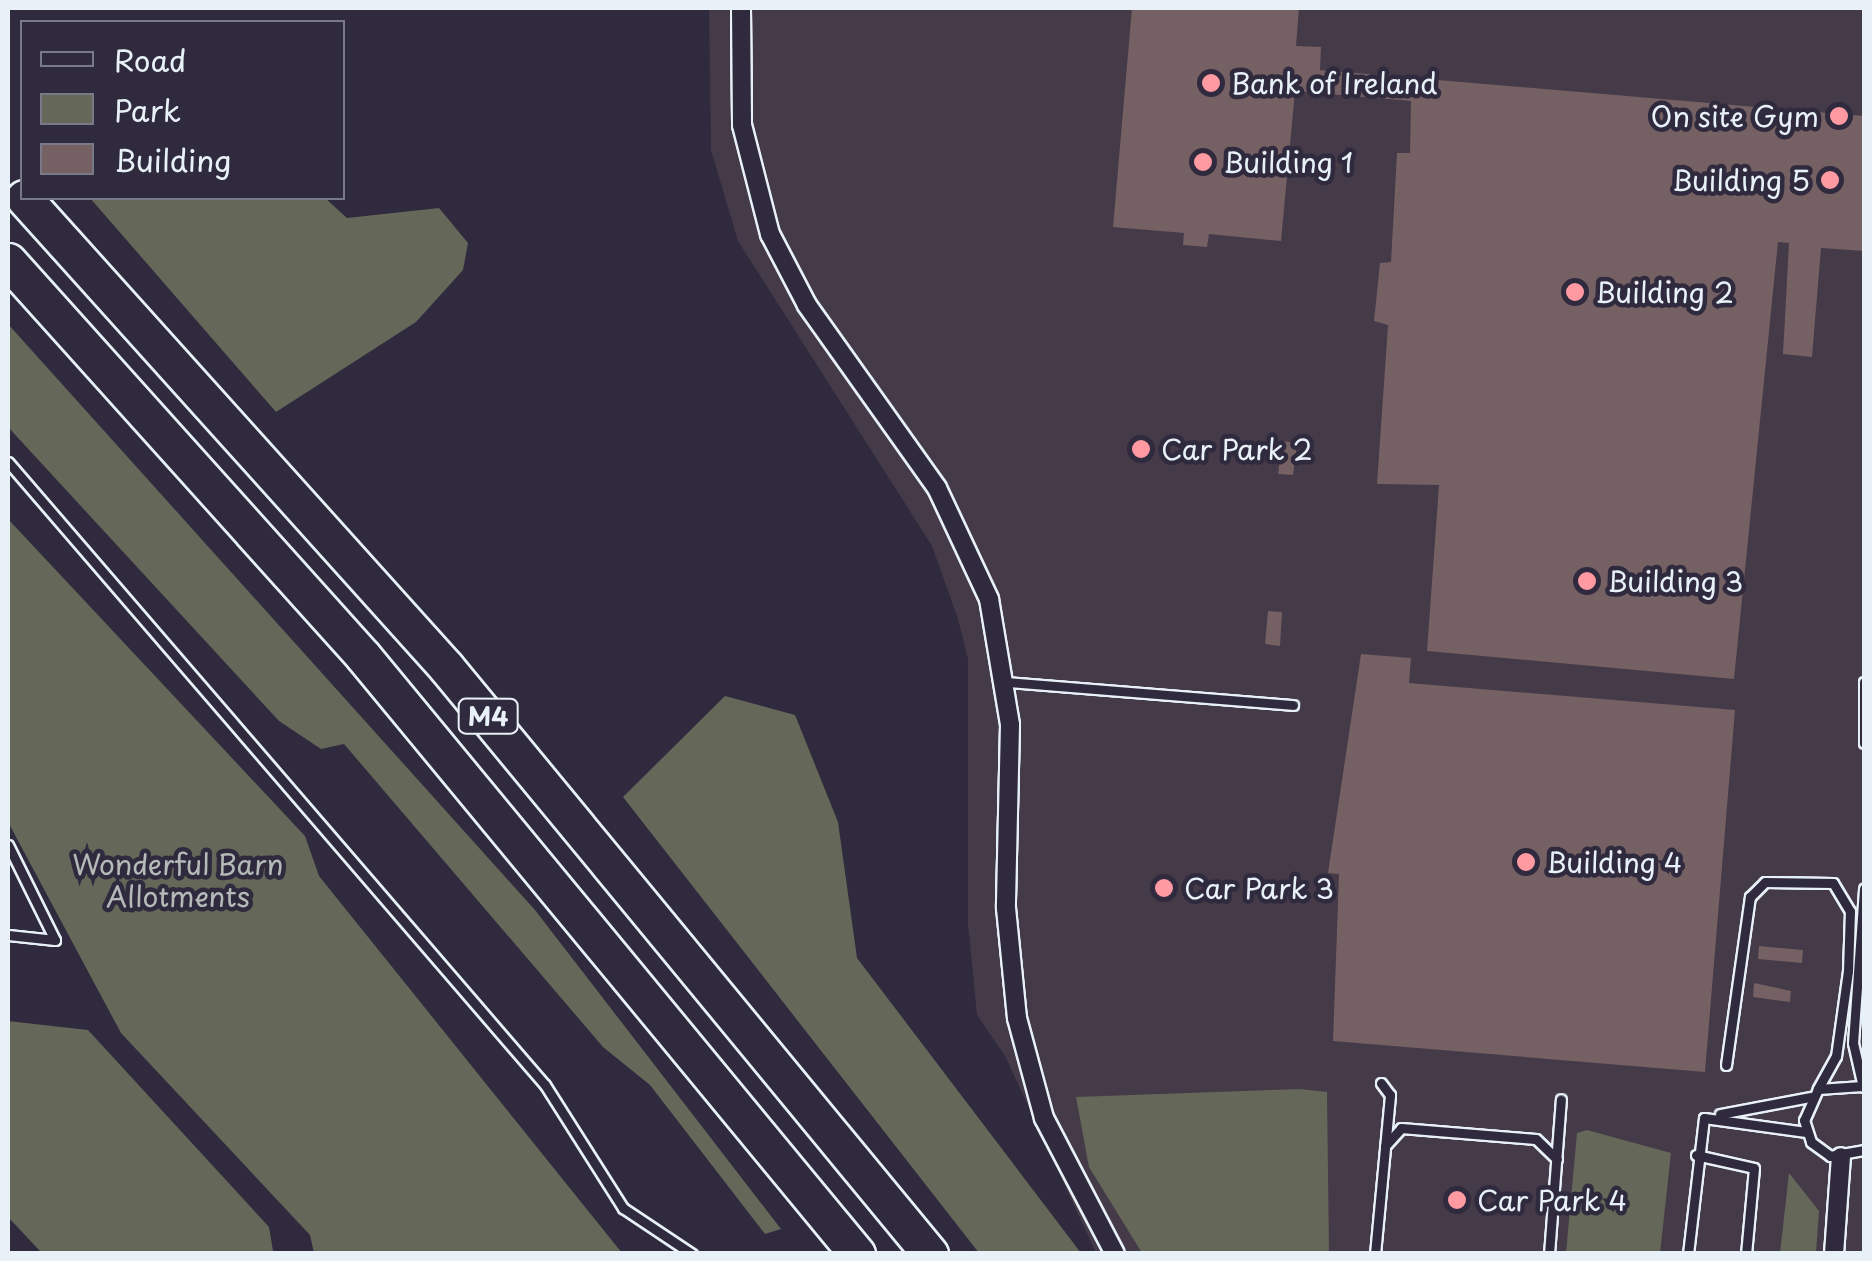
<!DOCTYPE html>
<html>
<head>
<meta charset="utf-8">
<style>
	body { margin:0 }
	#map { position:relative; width:1872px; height:1261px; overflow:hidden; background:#2f2a3d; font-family:"Playpen Sans",sans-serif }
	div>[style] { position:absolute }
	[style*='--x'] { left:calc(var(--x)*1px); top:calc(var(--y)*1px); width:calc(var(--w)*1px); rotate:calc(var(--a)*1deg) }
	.built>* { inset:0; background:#443a48 }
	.green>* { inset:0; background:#656759 }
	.building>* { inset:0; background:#756063 }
	.roads { filter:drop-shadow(2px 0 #e8f1f8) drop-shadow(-2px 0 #e8f1f8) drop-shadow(0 2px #e8f1f8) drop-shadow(0 -2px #e8f1f8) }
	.lane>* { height:9px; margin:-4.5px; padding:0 4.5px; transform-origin:4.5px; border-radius:4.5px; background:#2f2a3d }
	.street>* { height:18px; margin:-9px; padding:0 9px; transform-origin:9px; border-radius:9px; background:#2f2a3d }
	.highway>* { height:35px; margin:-17.5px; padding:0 17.5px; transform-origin:17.5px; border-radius:17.5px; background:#2f2a3d }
	.dots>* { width:28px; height:28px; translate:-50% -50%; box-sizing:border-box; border:5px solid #2f2a3d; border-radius:50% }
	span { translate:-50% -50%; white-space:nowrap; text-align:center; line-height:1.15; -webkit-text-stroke:9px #2f2a3d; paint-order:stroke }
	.shield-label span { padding:2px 8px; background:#2f2a3d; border:2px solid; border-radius:8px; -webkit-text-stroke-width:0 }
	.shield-label { font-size:25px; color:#e8f1f8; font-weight:700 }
	.poi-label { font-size:28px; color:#e8f1f8 }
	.left { translate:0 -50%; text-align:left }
	.right { translate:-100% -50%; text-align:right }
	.park-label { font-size:28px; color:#b4bab8 }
	.frame { position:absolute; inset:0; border:10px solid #e8f1f8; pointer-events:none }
	.legend { position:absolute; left:20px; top:20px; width:325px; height:180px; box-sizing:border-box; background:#2f2a3d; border:2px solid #797a88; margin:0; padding:12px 18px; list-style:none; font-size:30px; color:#e8f1f8 }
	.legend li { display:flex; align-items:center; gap:20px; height:50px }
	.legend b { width:50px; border:2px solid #797a88 }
</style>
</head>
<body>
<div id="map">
	<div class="built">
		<i style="clip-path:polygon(709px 8px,1864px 8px,1864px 1253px,1096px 1253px,1005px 1056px,977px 1015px,968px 924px,968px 659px,958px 619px,932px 546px,738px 241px,711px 150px)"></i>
	</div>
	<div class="green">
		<i style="clip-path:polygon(90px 198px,325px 198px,347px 218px,439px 208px,468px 243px,463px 270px,416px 322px,276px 412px)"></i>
		<i style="clip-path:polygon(8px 324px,535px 910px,781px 1229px,765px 1234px,650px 1085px,603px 1047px,344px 744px,321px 749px,279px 721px,8px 427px)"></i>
		<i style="clip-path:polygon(8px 519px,305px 836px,319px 876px,622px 1253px,314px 1253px,310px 1235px,121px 1033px,8px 822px)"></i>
		<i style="clip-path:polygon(725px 696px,795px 715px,838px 822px,857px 958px,1081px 1253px,979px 1253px,623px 797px)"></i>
		<i style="clip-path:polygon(8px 1021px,88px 1030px,269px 1227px,273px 1251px,40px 1251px,8px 1217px)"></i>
		<i style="clip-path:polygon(1300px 1089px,1327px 1092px,1329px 1253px,1142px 1253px,1089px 1167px,1076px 1097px)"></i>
		<i style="clip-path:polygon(1587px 1130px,1671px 1153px,1660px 1253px,1566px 1253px,1577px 1133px)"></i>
		<i style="clip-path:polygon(1789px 1173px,1819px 1211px,1816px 1253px,1780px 1253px)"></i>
	</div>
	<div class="building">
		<i style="clip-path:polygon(1132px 8px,1299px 8px,1296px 46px,1321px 47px,1320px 70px,1864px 116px,1864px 251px,1821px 248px,1812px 357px,1783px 354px,1789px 243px,1778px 242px,1734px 679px,1427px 651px,1439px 485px,1377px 484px,1388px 325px,1374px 321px,1380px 263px,1391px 262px,1397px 153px,1410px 153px,1411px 101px,1295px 91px,1281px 241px,1209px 234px,1207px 247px,1183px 245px,1184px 233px,1113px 227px)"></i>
		<i style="clip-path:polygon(1282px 441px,1297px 443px,1293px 475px,1278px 474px)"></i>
		<i style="clip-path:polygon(1268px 611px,1282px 612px,1280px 646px,1265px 644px)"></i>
		<i style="clip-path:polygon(1361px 654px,1411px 658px,1409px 683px,1735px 710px,1705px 1072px,1333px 1041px,1339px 874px,1328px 873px)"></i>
		<i style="clip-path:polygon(1759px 946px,1803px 950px,1802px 963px,1758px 959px)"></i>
		<i style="clip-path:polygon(1754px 983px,1791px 991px,1790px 1002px,1753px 997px)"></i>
	</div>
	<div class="roads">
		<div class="lane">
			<i style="--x:8;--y:462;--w:822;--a:49.24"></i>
			<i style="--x:545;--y:1085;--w:146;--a:57.6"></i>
			<i style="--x:623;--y:1208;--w:83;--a:33.7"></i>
			<i style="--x:1007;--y:682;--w:287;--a:4.6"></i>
			<i style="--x:1864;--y:682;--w:61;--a:90"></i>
			<i style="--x:8;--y:845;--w:106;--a:63.7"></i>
			<i style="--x:55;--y:940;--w:47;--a:-173.9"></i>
			<i style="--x:1726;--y:1065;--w:170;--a:-81.9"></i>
			<i style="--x:1750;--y:897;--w:21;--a:-45"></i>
			<i style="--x:1765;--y:882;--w:68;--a:0.8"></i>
			<i style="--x:1833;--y:883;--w:33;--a:59"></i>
			<i style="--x:1850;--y:911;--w:60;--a:91.9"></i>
			<i style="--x:1848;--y:971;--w:86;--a:98"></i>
			<i style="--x:1836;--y:1056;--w:38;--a:119"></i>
			<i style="--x:1862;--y:1086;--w:44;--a:176.1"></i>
			<i style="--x:1818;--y:1089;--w:34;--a:114"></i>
			<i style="--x:1804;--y:1120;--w:23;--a:72"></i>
			<i style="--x:1811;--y:1142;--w:24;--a:36"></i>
			<i style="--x:1830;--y:1156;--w:35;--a:-10"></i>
			<i style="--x:1863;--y:1087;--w:45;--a:-102.8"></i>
			<i style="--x:1853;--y:1043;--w:155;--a:-85.9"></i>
			<i style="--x:1720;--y:1114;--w:92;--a:-10.7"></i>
			<i style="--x:1385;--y:1146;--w:24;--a:-48"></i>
			<i style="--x:1401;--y:1128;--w:135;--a:4.7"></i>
			<i style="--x:1536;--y:1139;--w:29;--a:44"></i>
			<i style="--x:1696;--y:1155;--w:59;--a:12.6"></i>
			<i style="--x:1754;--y:1168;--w:86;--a:95.3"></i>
			<i style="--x:1375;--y:1254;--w:160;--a:-84.6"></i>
			<i style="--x:1390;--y:1095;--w:15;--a:-127"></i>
			<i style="--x:1549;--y:1254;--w:155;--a:-85.6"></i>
			<i style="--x:1688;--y:1254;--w:137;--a:-83.3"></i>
			<i style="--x:1704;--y:1118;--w:103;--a:7.8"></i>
		</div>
		<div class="street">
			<i style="--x:741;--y:8;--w:117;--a:89.5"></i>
			<i style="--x:742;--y:125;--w:113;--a:75.6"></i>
			<i style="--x:770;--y:234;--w:80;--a:62.5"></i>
			<i style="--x:807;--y:305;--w:224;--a:54.6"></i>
			<i style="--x:937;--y:488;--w:123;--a:64.9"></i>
			<i style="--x:989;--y:599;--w:128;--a:80.5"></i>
			<i style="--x:1010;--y:725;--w:183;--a:91.3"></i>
			<i style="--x:1006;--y:908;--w:111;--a:84.3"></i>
			<i style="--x:1017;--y:1018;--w:104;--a:74.9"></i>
			<i style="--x:1044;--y:1118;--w:153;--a:62.4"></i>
			<i style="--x:1834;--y:1254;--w:97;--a:-85.9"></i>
		</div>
		<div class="highway">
			<i style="--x:24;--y:198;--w:631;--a:48.02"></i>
			<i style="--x:446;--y:667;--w:761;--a:50.49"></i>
			<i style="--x:8;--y:261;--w:531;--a:48.05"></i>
			<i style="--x:363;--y:656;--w:776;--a:50.44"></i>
		</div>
	</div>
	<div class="dots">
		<i style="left:1211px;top:83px;background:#ff9aa2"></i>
		<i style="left:1839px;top:116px;background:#ff9aa2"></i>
		<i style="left:1203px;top:162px;background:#ff9aa2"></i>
		<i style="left:1830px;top:180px;background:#ff9aa2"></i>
		<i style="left:1575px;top:292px;background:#ff9aa2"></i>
		<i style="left:1141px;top:449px;background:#ff9aa2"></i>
		<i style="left:1587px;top:581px;background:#ff9aa2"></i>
		<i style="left:1526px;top:862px;background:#ff9aa2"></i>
		<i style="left:1164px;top:888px;background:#ff9aa2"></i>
		<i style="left:1457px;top:1200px;background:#ff9aa2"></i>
	</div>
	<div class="shield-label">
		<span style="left:488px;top:716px">M4</span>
	</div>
	<div class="poi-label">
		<span class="left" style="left:1231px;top:83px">Bank of Ireland</span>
		<span class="right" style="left:1819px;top:116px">On site Gym</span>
		<span class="left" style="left:1223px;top:162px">Building 1</span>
		<span class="right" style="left:1810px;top:180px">Building 5</span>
		<span class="left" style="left:1595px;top:292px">Building 2</span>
		<span class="left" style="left:1161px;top:449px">Car Park 2</span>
		<span class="left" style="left:1607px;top:581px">Building 3</span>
		<span class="left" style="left:1546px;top:862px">Building 4</span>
		<span class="left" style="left:1184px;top:888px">Car Park 3</span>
		<span class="left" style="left:1477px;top:1200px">Car Park 4</span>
	</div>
	<div class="park-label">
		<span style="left:178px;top:880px">Wonderful Barn<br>Allotments</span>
	</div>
	<div class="frame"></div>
	<ul class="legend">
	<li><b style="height:12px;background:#2f2a3d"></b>Road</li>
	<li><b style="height:28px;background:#656759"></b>Park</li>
	<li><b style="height:28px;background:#756063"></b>Building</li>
	</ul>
</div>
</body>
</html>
